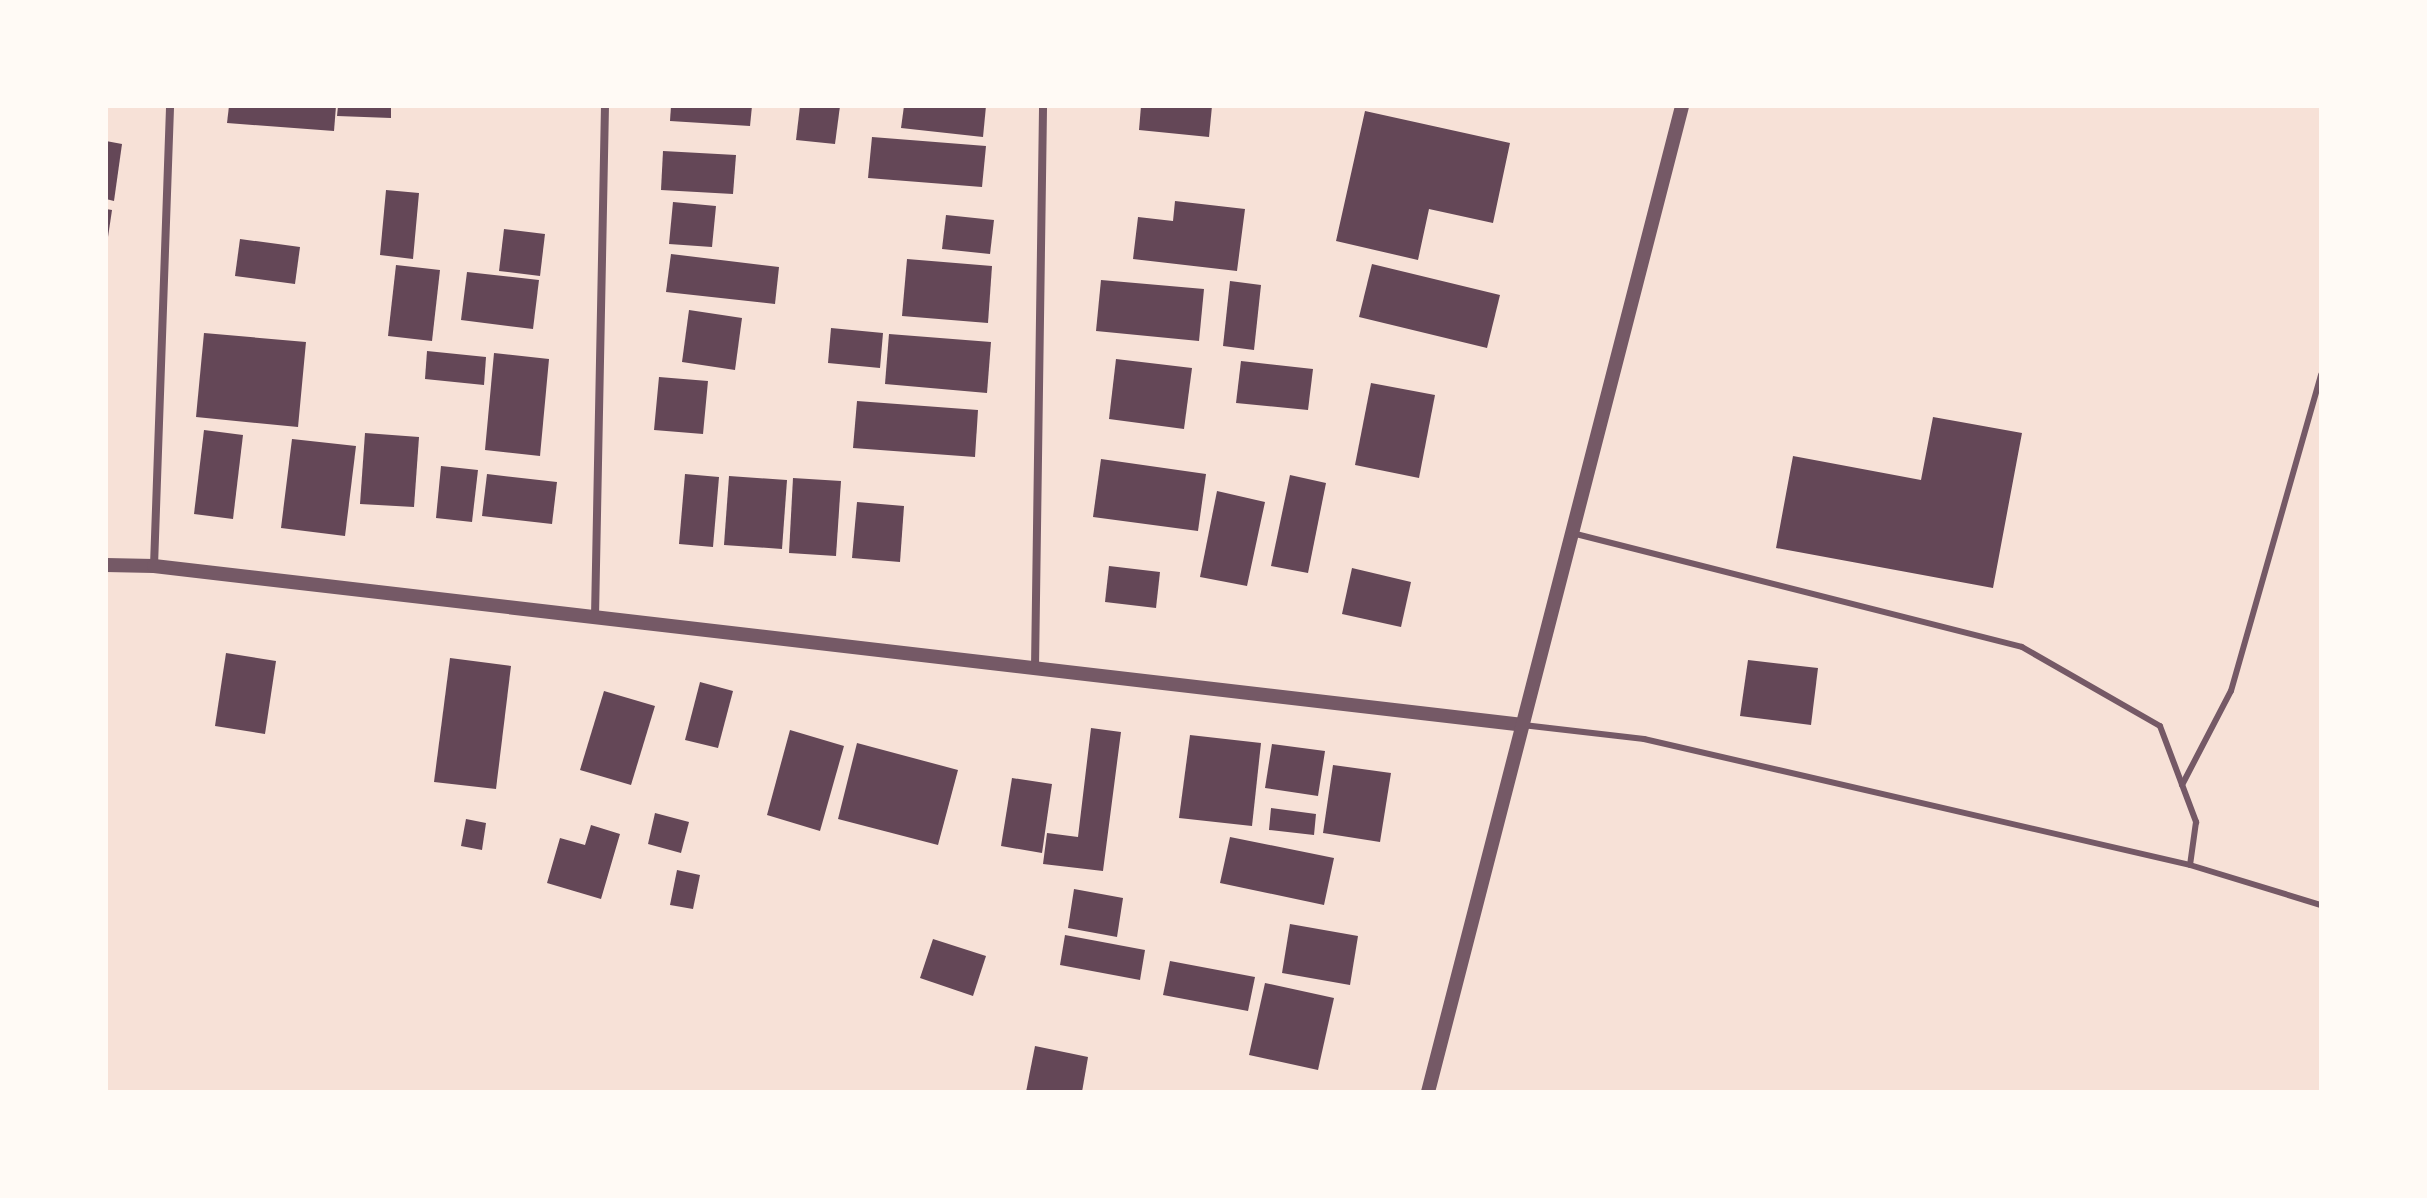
<!DOCTYPE html>
<html>
<head>
<meta charset="utf-8">
<style>
	body { margin:0 }
	#map { position:relative; width:2427px; height:1198px; overflow:hidden; background:#f7e1d7; font-family:Lato,sans-serif }
	div>[style] { position:absolute }
	[style*='--x'] { left:calc(var(--x)*1px); top:calc(var(--y)*1px); width:calc(var(--w)*1px); rotate:calc(var(--a)*1deg) }
	.building>* { inset:0; background:#644757 }
	.service>* { height:6px; margin:-3px; padding:0 3px; transform-origin:3px; border-radius:3px; background:#755966 }
	.minor>* { height:8px; margin:-4px; padding:0 4px; transform-origin:4px; border-radius:4px; background:#755966 }
	.tertiary>* { height:14px; margin:-7px; padding:0 7px; transform-origin:7px; border-radius:7px; background:#755966 }
	span { translate:-50% -50%; white-space:nowrap; text-align:center; line-height:1.15; -webkit-text-stroke:8px #fffaf5; paint-order:stroke }
	.frame { position:absolute; inset:0; border:108px solid #fffaf5; pointer-events:none }
</style>
</head>
<body>
<div id="map">
	<div class="building">
		<i style="clip-path:polygon(229px 106px,336px 106px,334px 131px,227px 123px)"></i>
		<i style="clip-path:polygon(338px 106px,391px 106px,391px 118px,337px 116px)"></i>
		<i style="clip-path:polygon(671px 106px,752px 106px,750px 126px,670px 121px)"></i>
		<i style="clip-path:polygon(800px 106px,840px 106px,835px 144px,796px 140px)"></i>
		<i style="clip-path:polygon(904px 106px,986px 106px,983px 137px,901px 128px)"></i>
		<i style="clip-path:polygon(1141px 106px,1212px 106px,1209px 137px,1139px 130px)"></i>
		<i style="clip-path:polygon(1365px 111px,1510px 143px,1493px 223px,1429px 209px,1418px 260px,1336px 241px)"></i>
		<i style="clip-path:polygon(872px 137px,986px 146px,982px 187px,868px 178px)"></i>
		<i style="clip-path:polygon(106px 141px,122px 144px,114px 201px,106px 199px)"></i>
		<i style="clip-path:polygon(663px 151px,736px 155px,733px 194px,661px 190px)"></i>
		<i style="clip-path:polygon(386px 190px,419px 193px,413px 259px,380px 255px)"></i>
		<i style="clip-path:polygon(1175px 201px,1245px 209px,1237px 271px,1133px 259px,1138px 217px,1173px 221px)"></i>
		<i style="clip-path:polygon(673px 202px,716px 206px,712px 247px,669px 244px)"></i>
		<i style="clip-path:polygon(106px 209px,112px 210px,108px 237px,106px 237px)"></i>
		<i style="clip-path:polygon(946px 215px,994px 220px,990px 254px,942px 249px)"></i>
		<i style="clip-path:polygon(504px 229px,545px 234px,540px 276px,499px 271px)"></i>
		<i style="clip-path:polygon(240px 239px,300px 247px,295px 284px,235px 276px)"></i>
		<i style="clip-path:polygon(671px 254px,779px 267px,775px 304px,666px 292px)"></i>
		<i style="clip-path:polygon(907px 259px,992px 266px,988px 323px,902px 316px)"></i>
		<i style="clip-path:polygon(1372px 264px,1500px 295px,1487px 348px,1359px 317px)"></i>
		<i style="clip-path:polygon(396px 265px,440px 270px,432px 341px,388px 336px)"></i>
		<i style="clip-path:polygon(467px 272px,539px 280px,533px 329px,461px 320px)"></i>
		<i style="clip-path:polygon(1101px 280px,1204px 289px,1199px 341px,1096px 331px)"></i>
		<i style="clip-path:polygon(1230px 281px,1261px 285px,1254px 350px,1223px 346px)"></i>
		<i style="clip-path:polygon(689px 310px,742px 318px,735px 370px,682px 362px)"></i>
		<i style="clip-path:polygon(831px 328px,883px 333px,880px 368px,828px 363px)"></i>
		<i style="clip-path:polygon(204px 333px,306px 342px,298px 427px,196px 417px)"></i>
		<i style="clip-path:polygon(889px 334px,991px 342px,987px 393px,885px 384px)"></i>
		<i style="clip-path:polygon(427px 351px,486px 357px,484px 385px,425px 379px)"></i>
		<i style="clip-path:polygon(494px 353px,549px 359px,540px 456px,485px 450px)"></i>
		<i style="clip-path:polygon(1116px 359px,1192px 368px,1184px 429px,1109px 419px)"></i>
		<i style="clip-path:polygon(1241px 361px,1313px 369px,1308px 410px,1236px 403px)"></i>
		<i style="clip-path:polygon(659px 377px,708px 381px,703px 434px,654px 430px)"></i>
		<i style="clip-path:polygon(1371px 383px,1435px 395px,1419px 478px,1355px 465px)"></i>
		<i style="clip-path:polygon(857px 401px,978px 410px,975px 457px,853px 448px)"></i>
		<i style="clip-path:polygon(1933px 417px,2022px 433px,1993px 588px,1776px 548px,1793px 456px,1921px 480px)"></i>
		<i style="clip-path:polygon(204px 430px,243px 435px,233px 519px,194px 514px)"></i>
		<i style="clip-path:polygon(365px 433px,419px 437px,414px 507px,360px 504px)"></i>
		<i style="clip-path:polygon(292px 439px,356px 446px,345px 536px,281px 528px)"></i>
		<i style="clip-path:polygon(1101px 459px,1206px 474px,1198px 531px,1093px 517px)"></i>
		<i style="clip-path:polygon(441px 466px,478px 470px,472px 522px,436px 518px)"></i>
		<i style="clip-path:polygon(487px 474px,557px 482px,552px 524px,482px 516px)"></i>
		<i style="clip-path:polygon(685px 474px,719px 477px,713px 547px,679px 544px)"></i>
		<i style="clip-path:polygon(1290px 475px,1326px 483px,1308px 573px,1271px 566px)"></i>
		<i style="clip-path:polygon(729px 476px,787px 480px,782px 549px,724px 545px)"></i>
		<i style="clip-path:polygon(793px 478px,841px 481px,836px 556px,789px 553px)"></i>
		<i style="clip-path:polygon(1217px 491px,1265px 502px,1247px 586px,1200px 577px)"></i>
		<i style="clip-path:polygon(857px 502px,904px 506px,900px 562px,852px 558px)"></i>
		<i style="clip-path:polygon(1109px 566px,1160px 572px,1156px 608px,1105px 602px)"></i>
		<i style="clip-path:polygon(1352px 568px,1411px 582px,1401px 627px,1342px 614px)"></i>
		<i style="clip-path:polygon(226px 653px,276px 661px,265px 734px,215px 726px)"></i>
		<i style="clip-path:polygon(450px 658px,511px 666px,496px 789px,434px 782px)"></i>
		<i style="clip-path:polygon(1748px 660px,1818px 668px,1811px 725px,1740px 716px)"></i>
		<i style="clip-path:polygon(700px 682px,733px 691px,718px 748px,685px 740px)"></i>
		<i style="clip-path:polygon(604px 691px,655px 706px,631px 785px,580px 770px)"></i>
		<i style="clip-path:polygon(1091px 728px,1121px 732px,1103px 871px,1043px 864px,1047px 833px,1078px 837px)"></i>
		<i style="clip-path:polygon(790px 730px,844px 746px,820px 831px,767px 815px)"></i>
		<i style="clip-path:polygon(1190px 735px,1261px 743px,1252px 826px,1179px 818px)"></i>
		<i style="clip-path:polygon(857px 743px,958px 770px,938px 845px,838px 819px)"></i>
		<i style="clip-path:polygon(1272px 744px,1325px 751px,1318px 796px,1265px 788px)"></i>
		<i style="clip-path:polygon(1333px 765px,1391px 773px,1380px 842px,1323px 833px)"></i>
		<i style="clip-path:polygon(1012px 778px,1052px 784px,1042px 853px,1001px 846px)"></i>
		<i style="clip-path:polygon(1271px 808px,1316px 814px,1314px 835px,1269px 830px)"></i>
		<i style="clip-path:polygon(655px 813px,689px 822px,681px 853px,648px 844px)"></i>
		<i style="clip-path:polygon(466px 819px,486px 823px,482px 850px,461px 846px)"></i>
		<i style="clip-path:polygon(591px 825px,620px 834px,601px 899px,547px 883px,560px 838px,585px 845px)"></i>
		<i style="clip-path:polygon(1230px 837px,1334px 858px,1324px 905px,1220px 883px)"></i>
		<i style="clip-path:polygon(677px 870px,700px 875px,693px 909px,670px 905px)"></i>
		<i style="clip-path:polygon(1074px 889px,1123px 898px,1117px 937px,1068px 928px)"></i>
		<i style="clip-path:polygon(1290px 924px,1358px 936px,1350px 985px,1282px 973px)"></i>
		<i style="clip-path:polygon(1065px 935px,1145px 950px,1140px 980px,1060px 965px)"></i>
		<i style="clip-path:polygon(933px 939px,986px 956px,973px 996px,920px 978px)"></i>
		<i style="clip-path:polygon(1170px 961px,1255px 977px,1248px 1011px,1163px 995px)"></i>
		<i style="clip-path:polygon(1265px 983px,1334px 998px,1318px 1070px,1249px 1055px)"></i>
		<i style="clip-path:polygon(1035px 1046px,1088px 1057px,1082px 1092px,1026px 1092px)"></i>
	</div>
	<div class="service">
		<i style="--x:1572;--y:533;--w:464;--a:14.2"></i>
		<i style="--x:2022;--y:647;--w:159;--a:29.8"></i>
		<i style="--x:2160;--y:726;--w:103;--a:69.4"></i>
		<i style="--x:2196;--y:822;--w:43;--a:97.9"></i>
		<i style="--x:1523;--y:725;--w:122;--a:6.6"></i>
		<i style="--x:1644;--y:739;--w:560;--a:12.99"></i>
		<i style="--x:2190;--y:865;--w:137;--a:17"></i>
		<i style="--x:2182;--y:785;--w:106;--a:-62.5"></i>
		<i style="--x:2231;--y:691;--w:329;--a:-74.1"></i>
	</div>
	<div class="minor">
		<i style="--x:154;--y:566;--w:460;--a:-88"></i>
		<i style="--x:595;--y:617;--w:511;--a:-88.88"></i>
		<i style="--x:1035;--y:668;--w:562;--a:-89.18"></i>
	</div>
	<div class="tertiary">
		<i style="--x:106;--y:565;--w:48;--a:1.2"></i>
		<i style="--x:154;--y:566;--w:1378;--a:6.62"></i>
		<i style="--x:1428;--y:1092;--w:1018;--a:-75.55"></i>
	</div>
	<div class="frame"></div>
</div>
</body>
</html>
